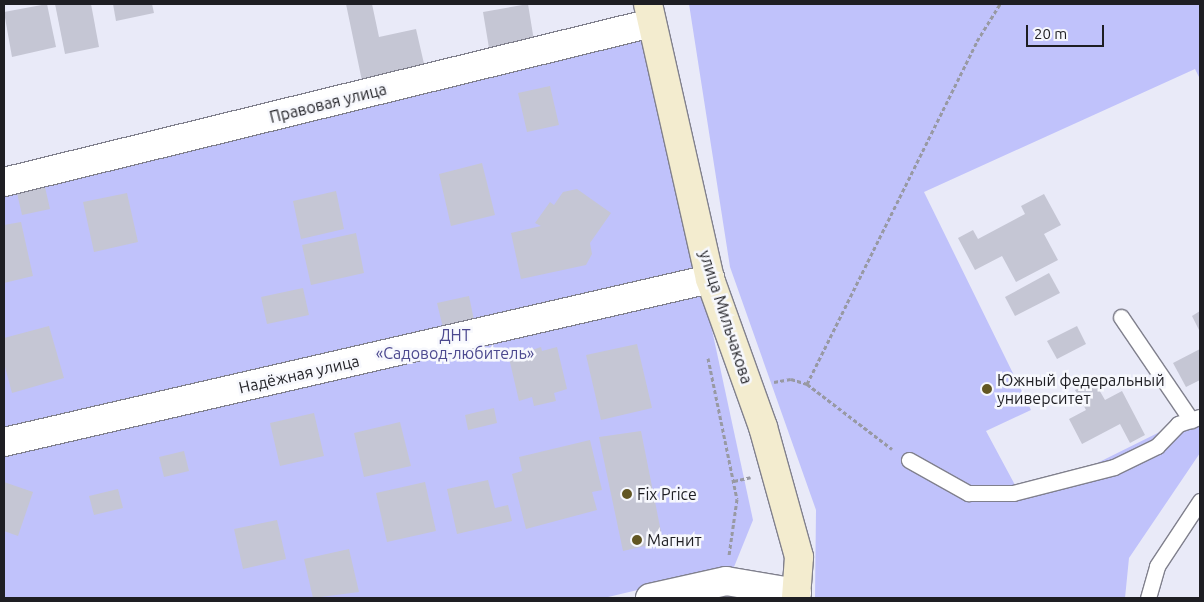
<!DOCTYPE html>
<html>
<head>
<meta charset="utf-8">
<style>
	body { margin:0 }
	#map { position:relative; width:1204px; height:602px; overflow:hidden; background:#e9eaf8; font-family:Ubuntu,sans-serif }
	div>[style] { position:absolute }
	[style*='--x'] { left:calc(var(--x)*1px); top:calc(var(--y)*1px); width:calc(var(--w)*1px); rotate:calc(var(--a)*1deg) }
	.green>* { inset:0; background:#c0c2fb }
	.building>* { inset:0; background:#c5c6d4 }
	.path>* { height:3px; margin-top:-1.5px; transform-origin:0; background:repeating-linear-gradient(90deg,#9899a3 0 4px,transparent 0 6.5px) }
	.roads { filter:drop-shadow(1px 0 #80808d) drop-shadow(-1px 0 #80808d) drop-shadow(0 1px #80808d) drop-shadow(0 -1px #80808d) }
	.lane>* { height:15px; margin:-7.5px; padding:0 7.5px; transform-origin:7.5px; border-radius:7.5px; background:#fff }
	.street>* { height:28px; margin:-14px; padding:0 14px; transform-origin:14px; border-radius:14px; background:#fff }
	.secondary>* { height:28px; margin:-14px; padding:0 14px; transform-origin:14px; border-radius:14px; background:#f3eccf }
	.dots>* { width:14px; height:14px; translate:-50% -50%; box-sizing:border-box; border:2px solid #f7f8fd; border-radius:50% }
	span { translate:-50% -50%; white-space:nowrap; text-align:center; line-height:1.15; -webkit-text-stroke:5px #f7f8fd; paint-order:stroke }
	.street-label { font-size:16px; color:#1e1e23 }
	.park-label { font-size:16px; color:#4c498f }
	.poi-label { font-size:16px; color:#1e1e23 }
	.left { translate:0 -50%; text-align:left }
	.frame { position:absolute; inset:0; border:5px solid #1e1e23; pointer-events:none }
	.scale { position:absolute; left:1026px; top:25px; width:78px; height:22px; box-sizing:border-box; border:2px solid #1e1e23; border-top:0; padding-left:6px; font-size:15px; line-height:18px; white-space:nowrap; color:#1e1e23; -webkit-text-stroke:4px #f7f8fd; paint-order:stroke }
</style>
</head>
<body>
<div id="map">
	<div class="green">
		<i style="clip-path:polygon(689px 4px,1200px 4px,1200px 79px,1195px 69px,924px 192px,1031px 410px,986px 431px,1015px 485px,1067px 478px,1200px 412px,1200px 453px,1129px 558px,1125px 598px,815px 598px,816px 510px,730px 267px)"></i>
		<i style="clip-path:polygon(649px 38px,753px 520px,734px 567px,604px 598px,4px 598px,4px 190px)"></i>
	</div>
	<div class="building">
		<i style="clip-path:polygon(47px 4px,56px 47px,12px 57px,4px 12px)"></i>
		<i style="clip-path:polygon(55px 4px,91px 4px,99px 47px,65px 54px)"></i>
		<i style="clip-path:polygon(113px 4px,152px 4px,154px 13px,116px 21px)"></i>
		<i style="clip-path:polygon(346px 4px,372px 4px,379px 37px,416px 29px,425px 68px,362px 81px)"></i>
		<i style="clip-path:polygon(528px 4px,535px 47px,490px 54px,483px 12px)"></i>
		<i style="clip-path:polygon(550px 86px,559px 125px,527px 132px,518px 93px)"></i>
		<i style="clip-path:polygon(482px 163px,495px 215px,451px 226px,439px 174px)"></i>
		<i style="clip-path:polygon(45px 187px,50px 209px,22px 215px,17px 193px)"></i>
		<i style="clip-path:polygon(577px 189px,611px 213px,590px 243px,592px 254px,586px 265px,521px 279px,511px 233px,541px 226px,535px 223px,550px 202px,554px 205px,563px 192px)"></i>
		<i style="clip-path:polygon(336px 191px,344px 229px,301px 239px,293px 201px)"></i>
		<i style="clip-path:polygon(127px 193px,138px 242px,94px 252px,83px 202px)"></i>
		<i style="clip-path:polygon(1044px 194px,1061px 225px,1044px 234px,1058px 260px,1016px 282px,1002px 256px,975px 270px,958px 238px,973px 230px,978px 239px,1025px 214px,1021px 206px)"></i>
		<i style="clip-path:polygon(21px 222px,33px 276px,4px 283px,4px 225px)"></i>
		<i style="clip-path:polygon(356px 233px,364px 273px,311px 285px,302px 245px)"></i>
		<i style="clip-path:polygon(1049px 273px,1060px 293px,1015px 316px,1005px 297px)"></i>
		<i style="clip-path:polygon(303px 288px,309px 315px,267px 324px,261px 297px)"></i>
		<i style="clip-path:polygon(469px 296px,475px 325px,444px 332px,437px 303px)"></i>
		<i style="clip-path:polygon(1200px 311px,1200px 332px,1192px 316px)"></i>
		<i style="clip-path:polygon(49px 326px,64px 378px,12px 393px,4px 363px,4px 338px)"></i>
		<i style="clip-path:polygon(1077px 326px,1086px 344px,1057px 359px,1047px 341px)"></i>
		<i style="clip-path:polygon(637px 344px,652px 408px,601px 420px,586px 355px)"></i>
		<i style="clip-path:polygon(541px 347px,542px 351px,557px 347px,567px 389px,554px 393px,556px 401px,534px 406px,532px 397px,519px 401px,509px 358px)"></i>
		<i style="clip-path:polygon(1200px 349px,1200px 380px,1186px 387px,1173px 363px)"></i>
		<i style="clip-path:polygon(1094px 381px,1105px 400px,1122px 391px,1145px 435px,1130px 443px,1120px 424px,1082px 444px,1069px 419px,1086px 410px,1075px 390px)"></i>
		<i style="clip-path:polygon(494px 408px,497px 423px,468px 430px,465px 415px)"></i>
		<i style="clip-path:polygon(314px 413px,324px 456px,280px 466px,270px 423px)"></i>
		<i style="clip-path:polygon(400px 422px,411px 466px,364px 477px,354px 433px)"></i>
		<i style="clip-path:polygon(641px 431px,663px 542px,623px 551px,599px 437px)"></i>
		<i style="clip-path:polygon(590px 440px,602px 490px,592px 492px,597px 510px,526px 529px,512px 474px,522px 471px,519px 457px)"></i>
		<i style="clip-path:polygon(184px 451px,189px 471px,164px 477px,159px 457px)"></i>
		<i style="clip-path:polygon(488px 480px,495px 508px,508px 505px,512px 521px,457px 534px,447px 489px)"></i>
		<i style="clip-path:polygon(4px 482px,33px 492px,18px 536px,4px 531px)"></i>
		<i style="clip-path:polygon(425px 482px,436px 531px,387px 542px,376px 493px)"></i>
		<i style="clip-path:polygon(118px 489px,123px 508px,94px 515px,89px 496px)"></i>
		<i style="clip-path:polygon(277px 520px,286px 559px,243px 569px,234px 529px)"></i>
		<i style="clip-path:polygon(349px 549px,359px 592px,313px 598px,304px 559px)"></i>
	</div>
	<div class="path">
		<i style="--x:708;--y:358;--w:144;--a:78.4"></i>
		<i style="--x:737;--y:499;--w:57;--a:98.1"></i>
		<i style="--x:774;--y:382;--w:17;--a:-10"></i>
		<i style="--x:791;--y:379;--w:17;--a:17"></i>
		<i style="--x:807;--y:384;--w:107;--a:37.4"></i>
		<i style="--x:807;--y:384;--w:383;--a:-63.6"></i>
		<i style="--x:977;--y:41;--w:44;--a:-58.1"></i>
		<i style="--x:734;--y:481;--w:17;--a:-13"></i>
	</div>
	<div class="roads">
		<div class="lane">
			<i style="--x:1121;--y:317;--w:125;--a:55.8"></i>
			<i style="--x:909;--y:460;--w:68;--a:29.2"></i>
			<i style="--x:968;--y:493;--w:45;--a:0"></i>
			<i style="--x:1013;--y:493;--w:104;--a:-14.4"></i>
			<i style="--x:1114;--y:467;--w:48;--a:-26"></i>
			<i style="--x:1157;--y:446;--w:30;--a:-46"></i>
			<i style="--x:1178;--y:424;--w:23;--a:-18"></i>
			<i style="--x:1148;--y:598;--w:33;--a:-74"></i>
			<i style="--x:1157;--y:566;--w:78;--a:-56.5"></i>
		</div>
		<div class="street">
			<i style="--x:4;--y:182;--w:667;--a:-13.79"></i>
			<i style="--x:4;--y:442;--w:725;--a:-13"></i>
			<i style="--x:650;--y:598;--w:78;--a:-12.6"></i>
			<i style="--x:726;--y:581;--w:72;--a:9.6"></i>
		</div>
		<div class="secondary">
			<i style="--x:648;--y:4;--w:282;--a:77.3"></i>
			<i style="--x:710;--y:279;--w:157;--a:70.3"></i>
			<i style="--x:763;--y:427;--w:135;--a:74.5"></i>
			<i style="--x:799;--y:557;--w:41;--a:94.2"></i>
		</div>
	</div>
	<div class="dots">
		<i style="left:987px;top:389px;background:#625623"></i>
		<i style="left:627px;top:494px;background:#625623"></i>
		<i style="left:637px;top:540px;background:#625623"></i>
	</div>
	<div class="street-label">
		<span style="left:328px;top:103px;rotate:-14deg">Правовая улица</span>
		<span style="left:726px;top:317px;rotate:72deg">улица Мильчакова</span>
		<span style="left:299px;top:374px;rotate:-13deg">Надёжная улица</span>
	</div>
	<div class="park-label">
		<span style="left:455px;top:344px">ДНТ<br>«Садовод-любитель»</span>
	</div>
	<div class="poi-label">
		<span class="left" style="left:997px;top:389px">Южный федеральный<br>университет</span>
		<span class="left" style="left:637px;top:494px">Fix Price</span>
		<span class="left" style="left:647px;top:540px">Магнит</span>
	</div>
	<div class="frame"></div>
	<div class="scale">20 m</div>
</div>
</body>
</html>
